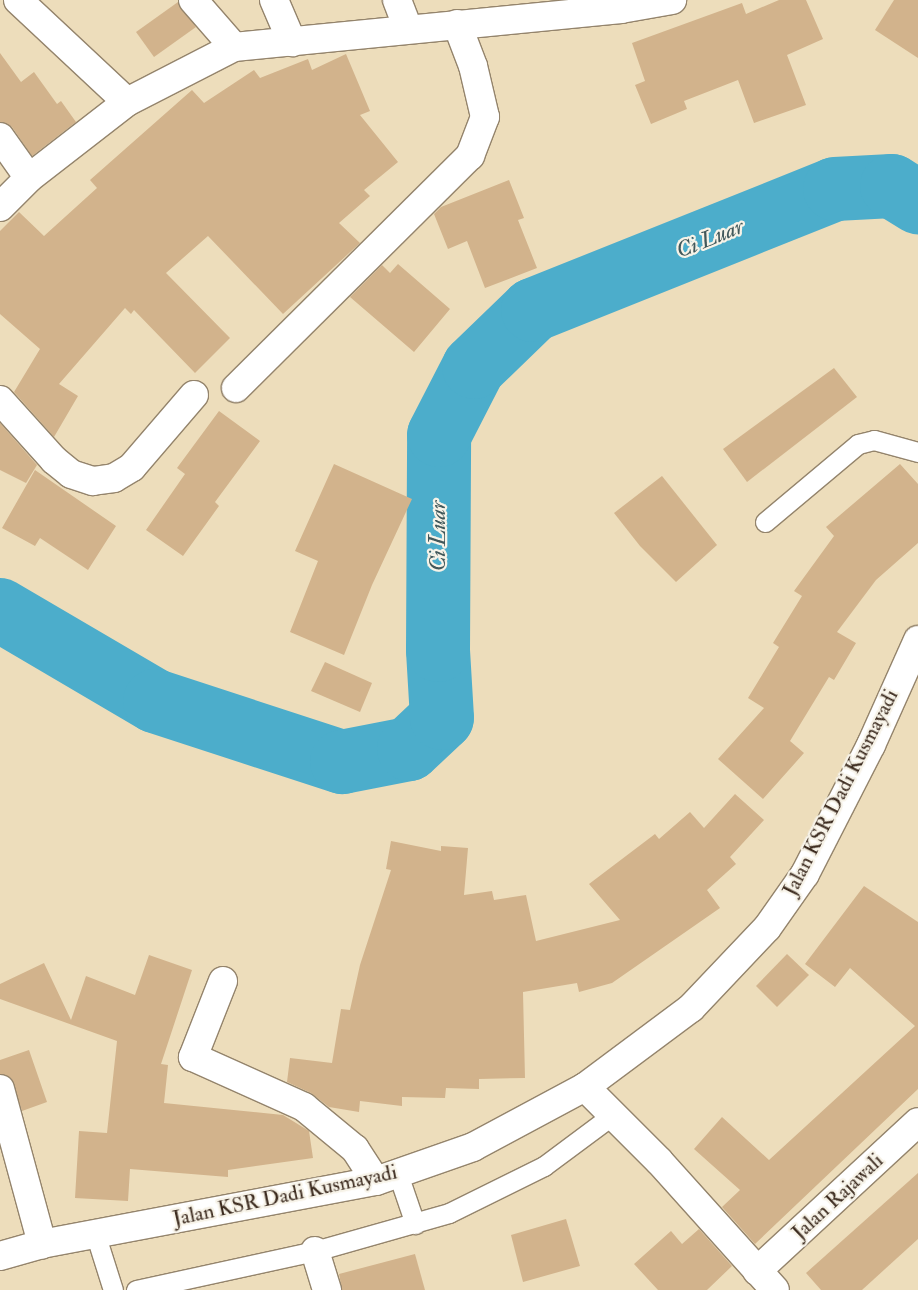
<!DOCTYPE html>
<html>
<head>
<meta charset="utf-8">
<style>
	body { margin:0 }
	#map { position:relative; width:918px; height:1290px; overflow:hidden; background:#edddbb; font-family:"IM FELL Double Pica",serif }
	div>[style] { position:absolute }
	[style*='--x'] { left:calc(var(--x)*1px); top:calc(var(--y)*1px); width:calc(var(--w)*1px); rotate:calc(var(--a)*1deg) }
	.river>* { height:64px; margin:-32px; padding:0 32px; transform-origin:32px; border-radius:32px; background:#4cadcb }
	.building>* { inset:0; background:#d2b38c }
	.roads { filter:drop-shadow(1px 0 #94846c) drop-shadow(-1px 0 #94846c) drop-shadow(0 1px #94846c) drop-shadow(0 -1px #94846c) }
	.lane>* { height:19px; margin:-9.5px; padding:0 9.5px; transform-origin:9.5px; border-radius:9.5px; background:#fff }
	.street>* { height:28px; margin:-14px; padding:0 14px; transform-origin:14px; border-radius:14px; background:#fff }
	.secondary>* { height:28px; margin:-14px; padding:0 14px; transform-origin:14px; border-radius:14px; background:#fff }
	span { translate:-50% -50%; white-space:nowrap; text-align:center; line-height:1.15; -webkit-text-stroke:4.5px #f7f3e8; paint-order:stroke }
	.street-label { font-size:21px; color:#3b2a1e }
	.water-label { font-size:22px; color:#41585b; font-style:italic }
</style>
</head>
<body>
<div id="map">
	<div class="river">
		<i style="--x:0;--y:610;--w:180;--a:30.4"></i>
		<i style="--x:155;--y:701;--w:197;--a:18.1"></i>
		<i style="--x:342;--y:762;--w:68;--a:-11"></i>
		<i style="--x:409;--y:749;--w:45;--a:-43.2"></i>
		<i style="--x:442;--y:718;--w:68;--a:-93.4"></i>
		<i style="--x:438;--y:650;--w:215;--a:-89.7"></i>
		<i style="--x:439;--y:435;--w:76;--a:-62.8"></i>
		<i style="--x:474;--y:367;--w:82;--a:-44"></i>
		<i style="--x:533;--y:310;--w:325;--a:-21.8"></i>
		<i style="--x:835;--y:189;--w:57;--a:-3"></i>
		<i style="--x:892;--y:186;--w:31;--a:32"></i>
	</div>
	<div class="building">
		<i style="clip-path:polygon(779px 0,806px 0,823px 39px,787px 55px,806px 105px,754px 123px,738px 80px,684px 101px,687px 109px,651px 124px,635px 85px,645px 81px,632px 43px,742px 3px,746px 14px)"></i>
		<i style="clip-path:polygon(894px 0,918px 0,918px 58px,875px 30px)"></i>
		<i style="clip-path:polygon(178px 2px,196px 27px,154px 57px,136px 32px)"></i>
		<i style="clip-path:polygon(0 53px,21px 82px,34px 72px,57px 104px,61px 101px,76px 122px,32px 156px,12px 127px,0 122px)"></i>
		<i style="clip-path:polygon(346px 54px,370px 111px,360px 115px,398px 162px,364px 190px,370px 196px,339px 223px,360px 243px,283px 314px,208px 236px,166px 273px,230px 338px,195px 373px,134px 310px,131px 314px,125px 308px,59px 384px,78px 396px,54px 437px,14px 392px,40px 349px,0 314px,0 231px,19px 212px,44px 236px,97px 188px,90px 180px,192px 90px,204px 103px,254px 70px,260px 78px,308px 59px,312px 70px)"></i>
		<i style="clip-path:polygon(509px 180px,524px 218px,518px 220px,537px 268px,485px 288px,467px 241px,448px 249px,434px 214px,441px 207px)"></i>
		<i style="clip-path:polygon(398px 264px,450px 309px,414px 352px,350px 297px,382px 265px,390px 273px)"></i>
		<i style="clip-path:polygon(834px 368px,857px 397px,747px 482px,723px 449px)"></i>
		<i style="clip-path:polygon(219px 411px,260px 441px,215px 502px,219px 506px,183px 556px,146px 530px,185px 474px,177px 468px)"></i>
		<i style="clip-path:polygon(0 423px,37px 465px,26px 483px,0 470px)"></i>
		<i style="clip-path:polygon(334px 464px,412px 499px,372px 585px,344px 655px,290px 632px,318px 561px,295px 551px)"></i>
		<i style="clip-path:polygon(900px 464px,918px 484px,918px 543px,876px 580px,837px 632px,856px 643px,834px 680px,829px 677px,790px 741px,804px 753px,763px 799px,718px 759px,764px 708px,748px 698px,779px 647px,773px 643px,802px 596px,794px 591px,834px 536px,826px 527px)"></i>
		<i style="clip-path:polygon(35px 470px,116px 526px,88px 570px,40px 538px,35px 546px,2px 528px)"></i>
		<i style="clip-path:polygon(662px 476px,717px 545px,676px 582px,640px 546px,614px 513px)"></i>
		<i style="clip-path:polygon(325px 662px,372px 683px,360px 712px,311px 691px)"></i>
		<i style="clip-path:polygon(735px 794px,764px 820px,730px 857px,736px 864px,707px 890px,720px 908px,612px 983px,579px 992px,577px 983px,523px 992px,525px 1078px,479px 1079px,479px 1089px,446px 1088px,445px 1098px,402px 1097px,402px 1106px,360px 1101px,359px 1112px,329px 1107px,311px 1093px,287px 1082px,290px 1058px,332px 1063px,341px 1009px,350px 1010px,360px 965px,391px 870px,386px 869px,391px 841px,441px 851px,441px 846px,468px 848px,464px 895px,492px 891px,494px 900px,526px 895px,536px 941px,620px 920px,589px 884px,655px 834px,659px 839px,690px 812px,704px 828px)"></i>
		<i style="clip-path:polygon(864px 886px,918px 922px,918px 1089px,755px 1244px,722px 1207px,740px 1190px,694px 1149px,722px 1117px,769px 1160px,915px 1026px,850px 968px,835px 987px,805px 964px)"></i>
		<i style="clip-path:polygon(787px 954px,809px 975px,777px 1007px,756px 986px)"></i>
		<i style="clip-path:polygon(149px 955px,192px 970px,161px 1064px,168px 1065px,164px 1103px,283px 1115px,309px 1131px,313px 1158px,228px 1170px,228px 1177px,130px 1169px,128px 1201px,75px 1198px,79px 1131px,107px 1133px,117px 1041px,0 999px,0 984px,44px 963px,71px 1020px,86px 976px,135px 995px)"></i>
		<i style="clip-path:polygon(29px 1050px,47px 1102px,22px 1111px,11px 1078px,0 1074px,0 1060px)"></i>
		<i style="clip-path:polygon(918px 1173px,918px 1239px,862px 1290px,821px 1290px,806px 1273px)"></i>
		<i style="clip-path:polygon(566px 1219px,580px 1266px,523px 1282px,511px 1235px)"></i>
		<i style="clip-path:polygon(699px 1229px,732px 1266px,707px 1290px,658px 1290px,634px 1264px,671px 1231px,682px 1244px)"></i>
		<i style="clip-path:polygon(415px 1254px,425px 1290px,342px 1290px,339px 1274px)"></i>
	</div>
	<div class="roads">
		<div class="lane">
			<i style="--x:765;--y:522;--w:121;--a:-40"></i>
			<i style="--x:858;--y:444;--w:16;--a:-14"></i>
			<i style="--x:874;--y:440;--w:46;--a:15.3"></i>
			<i style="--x:398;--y:1174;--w:53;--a:71.2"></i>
			<i style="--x:95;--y:1233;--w:60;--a:72.5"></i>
			<i style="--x:136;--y:1290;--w:183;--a:-12.3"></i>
			<i style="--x:315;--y:1251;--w:139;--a:-15.8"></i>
			<i style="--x:449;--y:1213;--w:106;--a:-26.3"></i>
			<i style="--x:544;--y:1166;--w:84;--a:-36.7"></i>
		</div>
		<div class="street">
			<i style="--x:18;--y:0;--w:149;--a:43.1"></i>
			<i style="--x:193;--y:0;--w:62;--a:48.9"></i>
			<i style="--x:274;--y:0;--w:46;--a:66.8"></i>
			<i style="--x:397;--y:0;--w:30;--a:69"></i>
			<i style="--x:0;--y:137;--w:50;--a:54.7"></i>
			<i style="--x:0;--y:207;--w:41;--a:-45"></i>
			<i style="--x:29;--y:178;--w:124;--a:-37.8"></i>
			<i style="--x:127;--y:102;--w:120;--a:-27.2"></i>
			<i style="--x:234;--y:47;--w:389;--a:-5.6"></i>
			<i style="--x:621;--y:9;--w:52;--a:-10"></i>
			<i style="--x:236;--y:388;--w:330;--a:-44.8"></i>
			<i style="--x:470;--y:156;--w:42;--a:-69"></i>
			<i style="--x:485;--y:117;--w:52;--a:-103.2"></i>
			<i style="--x:473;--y:66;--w:45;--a:-110.9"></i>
			<i style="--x:0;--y:400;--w:81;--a:48"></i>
			<i style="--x:54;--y:460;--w:22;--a:39"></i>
			<i style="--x:71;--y:474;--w:23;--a:18"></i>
			<i style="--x:93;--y:481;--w:21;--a:-8"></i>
			<i style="--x:114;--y:478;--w:21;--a:-31"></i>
			<i style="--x:132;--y:467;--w:95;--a:-49.3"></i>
			<i style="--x:223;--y:981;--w:82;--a:111.5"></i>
			<i style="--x:193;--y:1057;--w:122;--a:24.2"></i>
			<i style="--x:304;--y:1107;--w:66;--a:39.5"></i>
			<i style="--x:355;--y:1149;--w:38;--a:57"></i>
			<i style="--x:585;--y:1087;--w:105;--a:45"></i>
			<i style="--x:659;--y:1161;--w:173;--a:48"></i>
			<i style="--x:0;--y:1089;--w:161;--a:74.8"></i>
			<i style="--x:315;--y:1251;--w:41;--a:72.9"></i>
			<i style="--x:757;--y:1271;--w:219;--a:-42.8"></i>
		</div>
		<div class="secondary">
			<i style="--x:0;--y:1256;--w:44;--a:-15.9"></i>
			<i style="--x:42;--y:1244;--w:340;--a:-10.7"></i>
			<i style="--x:376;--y:1181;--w:103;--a:-19.3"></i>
			<i style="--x:473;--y:1147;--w:127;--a:-28.2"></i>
			<i style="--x:585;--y:1087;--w:132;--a:-36.7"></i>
			<i style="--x:691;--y:1008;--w:110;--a:-46.5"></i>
			<i style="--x:767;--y:928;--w:66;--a:-54.9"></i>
			<i style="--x:805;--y:874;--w:145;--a:-62.9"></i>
			<i style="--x:871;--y:745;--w:115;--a:-65.9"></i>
		</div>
	</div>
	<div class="street-label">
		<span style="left:841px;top:793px;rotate:-63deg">Jalan KSR Dadi Kusmayadi</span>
		<span style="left:285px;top:1196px;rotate:-12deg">Jalan KSR Dadi Kusmayadi</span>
		<span style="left:838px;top:1197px;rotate:-43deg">Jalan Rajawali</span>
	</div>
	<div class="water-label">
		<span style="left:710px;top:239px;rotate:-22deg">Ci Luar</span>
		<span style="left:439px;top:536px;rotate:-90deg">Ci Luar</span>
	</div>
</div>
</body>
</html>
